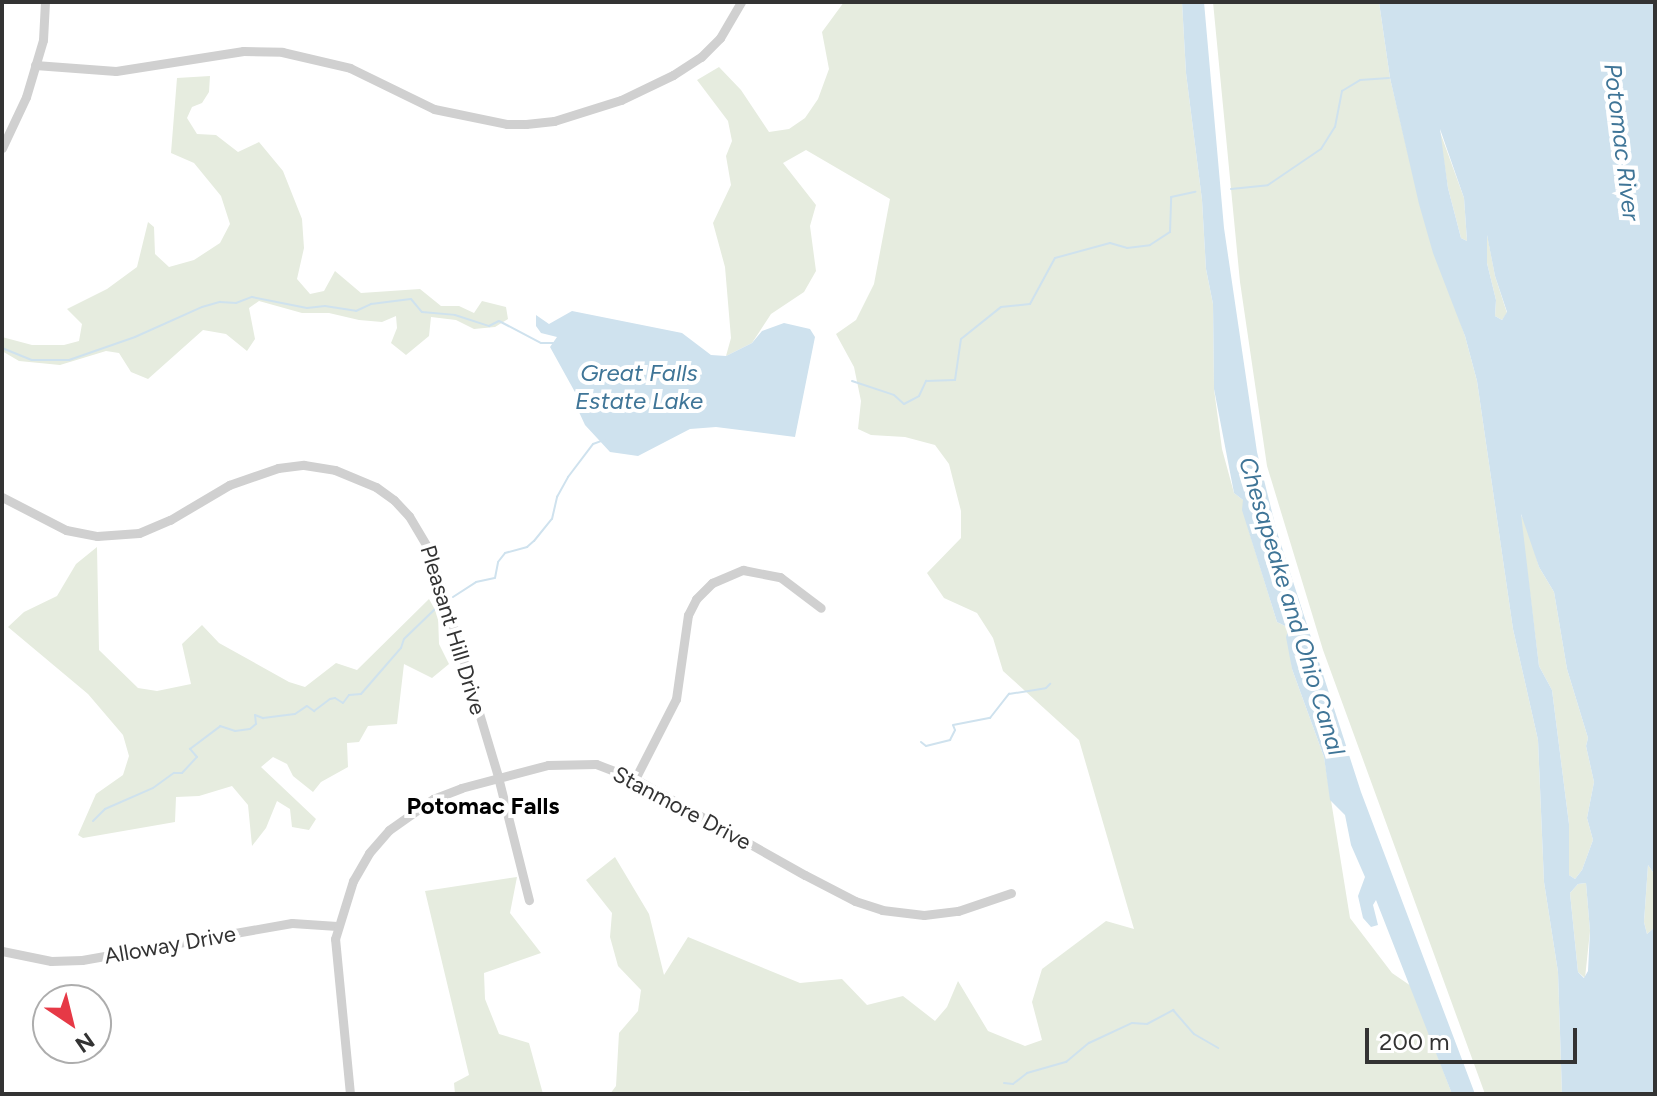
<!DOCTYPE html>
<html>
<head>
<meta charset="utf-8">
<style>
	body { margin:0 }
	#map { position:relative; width:1657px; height:1096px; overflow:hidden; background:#fff; font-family:Figtree,sans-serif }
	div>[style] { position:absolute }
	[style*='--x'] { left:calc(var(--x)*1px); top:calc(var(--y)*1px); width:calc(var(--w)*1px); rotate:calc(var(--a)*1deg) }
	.green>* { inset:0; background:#e6ecdf }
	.water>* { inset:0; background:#cfe2ee }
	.stream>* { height:2px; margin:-1px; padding:0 1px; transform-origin:1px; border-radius:1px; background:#cfe2ee }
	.minor>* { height:9px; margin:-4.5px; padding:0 4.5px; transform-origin:4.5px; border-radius:4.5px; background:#d0d0d0 }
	span { translate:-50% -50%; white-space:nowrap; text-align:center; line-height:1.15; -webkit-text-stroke:8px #fff; paint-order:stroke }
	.street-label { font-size:22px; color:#333 }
	.water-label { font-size:24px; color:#3f7597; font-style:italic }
	.neighbourhood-label { font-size:24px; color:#000; font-weight:700 }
	.frame { position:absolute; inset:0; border:4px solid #333; pointer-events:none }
	.north { position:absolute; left:32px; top:984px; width:80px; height:80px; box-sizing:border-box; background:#fff; border:2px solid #adadad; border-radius:50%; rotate:145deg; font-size:22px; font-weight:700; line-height:32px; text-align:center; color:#333 }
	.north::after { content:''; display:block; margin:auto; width:28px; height:36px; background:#e63946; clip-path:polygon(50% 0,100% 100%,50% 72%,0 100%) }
	.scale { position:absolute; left:1365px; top:1028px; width:212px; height:36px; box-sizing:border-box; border:4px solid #333; border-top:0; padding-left:10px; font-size:24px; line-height:28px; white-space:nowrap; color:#333; -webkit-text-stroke:6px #fff; paint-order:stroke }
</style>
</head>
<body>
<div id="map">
	<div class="green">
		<i style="clip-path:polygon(844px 2px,1182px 2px,1186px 73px,1202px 200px,1206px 269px,1213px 304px,1214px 389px,1222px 449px,1234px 493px,1243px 500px,1248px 528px,1277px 622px,1289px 628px,1292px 669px,1324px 757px,1350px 918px,1392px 973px,1411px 986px,1452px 1094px,753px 1094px,749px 1091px,610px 1094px,616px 1086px,619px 1033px,638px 1011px,641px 990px,618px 966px,610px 937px,612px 913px,586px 880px,615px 857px,649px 914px,664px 975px,688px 937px,800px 983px,842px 979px,867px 1005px,903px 996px,935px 1021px,947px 1007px,958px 981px,988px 1031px,1025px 1046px,1042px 1040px,1032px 1002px,1042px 969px,1106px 921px,1134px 929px,1079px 740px,1003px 671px,993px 638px,977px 613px,944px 598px,927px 573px,961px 538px,961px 511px,949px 464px,935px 445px,905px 437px,871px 435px,858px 429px,861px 401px,854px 367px,836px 334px,856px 320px,874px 284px,890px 199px,806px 150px,783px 163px,816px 205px,810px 226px,816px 271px,804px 292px,771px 314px,752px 343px,726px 356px,731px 338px,725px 267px,713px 223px,731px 185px,726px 156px,732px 141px,728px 121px,697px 80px,719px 67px,741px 90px,769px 132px,789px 129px,805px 118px,818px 99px,829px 69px,822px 32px)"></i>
		<i style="clip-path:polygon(1213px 2px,1379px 2px,1390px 78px,1420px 204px,1465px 336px,1477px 381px,1513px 629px,1538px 740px,1544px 882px,1558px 972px,1562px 1094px,1485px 1094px,1323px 650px,1267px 466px,1240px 282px)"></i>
		<i style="clip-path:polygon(210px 76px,209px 92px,202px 103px,192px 107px,187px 118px,197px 134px,216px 135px,238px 152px,259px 142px,283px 171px,302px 219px,304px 248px,297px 279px,310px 294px,324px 291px,335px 271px,361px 293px,420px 289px,441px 306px,459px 306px,474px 313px,482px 301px,506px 307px,508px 319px,495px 327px,474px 329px,456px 320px,431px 317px,429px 336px,406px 355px,391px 343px,397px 328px,396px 316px,382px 322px,359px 320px,329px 313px,302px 313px,259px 301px,249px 308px,255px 339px,247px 351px,226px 334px,203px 330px,148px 379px,131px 372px,119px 353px,106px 351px,60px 365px,19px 361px,2px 351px,2px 337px,32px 345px,64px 345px,79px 341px,82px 324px,67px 309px,107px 289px,137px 267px,148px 222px,154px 227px,155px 254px,169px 267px,194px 260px,220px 243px,230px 224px,221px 196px,194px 163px,171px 153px,177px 78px)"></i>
		<i style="clip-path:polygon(1439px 129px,1464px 198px,1467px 241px,1461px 238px,1448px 188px)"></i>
		<i style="clip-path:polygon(1487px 234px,1495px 276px,1507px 313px,1502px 320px,1495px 316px,1496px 300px,1487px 263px)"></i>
		<i style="clip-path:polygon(1520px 514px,1526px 523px,1539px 567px,1554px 592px,1567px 669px,1588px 738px,1586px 746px,1594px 782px,1587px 818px,1593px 840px,1582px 870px,1575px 879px,1569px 875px,1569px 824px,1552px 690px,1539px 666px)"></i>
		<i style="clip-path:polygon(97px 547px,99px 650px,138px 688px,157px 691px,191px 684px,182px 644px,202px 625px,219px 643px,289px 682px,305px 687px,336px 663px,357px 670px,429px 599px,438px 615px,439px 644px,449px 664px,432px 678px,404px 664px,397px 724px,368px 726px,359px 742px,347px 743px,348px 767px,321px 782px,313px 792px,293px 776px,287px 764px,273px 757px,261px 767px,316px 819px,309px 830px,292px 827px,290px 809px,277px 801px,266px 828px,252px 846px,248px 805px,232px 786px,199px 796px,176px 797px,175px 822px,83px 838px,78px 835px,96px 794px,123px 775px,129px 756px,123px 735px,88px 694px,8px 627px,24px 612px,57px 596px,76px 564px)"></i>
		<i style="clip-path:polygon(1648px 865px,1655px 875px,1655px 927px,1647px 934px,1644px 922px)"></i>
		<i style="clip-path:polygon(517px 877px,510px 913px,541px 953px,484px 973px,485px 999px,499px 1034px,529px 1043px,543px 1094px,455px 1094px,454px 1083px,469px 1075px,425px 891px)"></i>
		<i style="clip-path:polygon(1586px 883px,1590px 931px,1585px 978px,1578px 972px,1570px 893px,1578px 884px)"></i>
	</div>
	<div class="water">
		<i style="clip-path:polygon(1182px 2px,1204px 2px,1224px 228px,1257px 452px,1277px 532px,1361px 792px,1475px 1094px,1452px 1094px,1376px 900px,1373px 905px,1378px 925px,1371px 927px,1363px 918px,1358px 896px,1365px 877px,1351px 845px,1345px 815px,1330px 800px,1324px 757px,1292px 669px,1286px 637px,1289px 628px,1277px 622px,1242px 510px,1243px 500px,1234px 493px,1214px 389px,1213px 304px,1206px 269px,1202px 200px,1186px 73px)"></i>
		<i style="clip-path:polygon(evenodd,1379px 2px,1655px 2px,1655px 875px,1648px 865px,1644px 922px,1647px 934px,1655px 927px,1655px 1094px,1562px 1094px,1558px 972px,1544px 882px,1538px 740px,1513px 629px,1477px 381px,1465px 336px,1433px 253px,1419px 204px,1390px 78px,1379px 2px,1440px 129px,1464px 198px,1467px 241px,1461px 238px,1448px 188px,1440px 129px,1379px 2px,1487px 235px,1495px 276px,1507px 312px,1502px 320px,1495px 316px,1496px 300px,1487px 263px,1487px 235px,1379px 2px,1521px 514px,1539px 567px,1554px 592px,1567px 669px,1588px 738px,1586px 746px,1594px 782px,1587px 818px,1593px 840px,1582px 870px,1575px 879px,1569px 875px,1569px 824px,1552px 690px,1539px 666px,1521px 514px,1379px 2px,1586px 883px,1590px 931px,1588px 971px,1584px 978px,1578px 972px,1570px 893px,1578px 884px,1586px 883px)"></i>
		<i style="clip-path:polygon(572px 311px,682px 333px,711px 355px,726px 356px,752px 343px,762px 331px,784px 323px,810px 329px,815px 337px,795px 437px,716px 427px,690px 429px,638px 456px,610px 452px,585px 425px,579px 412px,581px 403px,550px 347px,557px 337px,541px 333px,536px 326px,536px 315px,549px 324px)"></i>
	</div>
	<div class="stream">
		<i style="--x:1231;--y:189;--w:37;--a:-6"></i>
		<i style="--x:1268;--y:185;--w:64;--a:-34.2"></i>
		<i style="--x:1321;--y:149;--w:26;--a:-58"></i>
		<i style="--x:1335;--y:127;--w:37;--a:-79"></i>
		<i style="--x:1342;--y:91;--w:21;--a:-31"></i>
		<i style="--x:1360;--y:80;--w:29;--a:-4"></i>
		<i style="--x:2;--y:348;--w:32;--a:22"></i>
		<i style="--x:32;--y:360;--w:37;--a:0"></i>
		<i style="--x:69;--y:360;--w:70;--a:-19.2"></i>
		<i style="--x:135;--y:337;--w:73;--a:-24.1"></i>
		<i style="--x:202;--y:307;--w:19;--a:-16"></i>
		<i style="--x:220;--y:302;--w:16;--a:4"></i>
		<i style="--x:236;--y:303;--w:17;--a:-21"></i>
		<i style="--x:252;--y:297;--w:56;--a:11.3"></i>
		<i style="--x:307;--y:308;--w:18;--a:-6"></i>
		<i style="--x:325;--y:306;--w:31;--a:9"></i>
		<i style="--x:356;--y:311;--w:17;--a:-25"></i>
		<i style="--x:371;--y:304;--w:40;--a:-7.1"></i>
		<i style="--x:411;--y:299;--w:17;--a:50"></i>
		<i style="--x:422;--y:312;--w:33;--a:5"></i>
		<i style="--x:455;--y:315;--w:36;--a:18"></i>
		<i style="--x:489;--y:326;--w:11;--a:-27"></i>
		<i style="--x:499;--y:321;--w:47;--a:27.6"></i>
		<i style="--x:541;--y:343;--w:14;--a:0"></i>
		<i style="--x:852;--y:381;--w:44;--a:18.4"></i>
		<i style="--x:894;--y:395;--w:13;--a:42"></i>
		<i style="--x:904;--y:404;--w:17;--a:-28"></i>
		<i style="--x:919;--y:396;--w:17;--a:-65"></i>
		<i style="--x:926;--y:381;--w:29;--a:-2"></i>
		<i style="--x:955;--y:380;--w:41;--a:-81.7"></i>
		<i style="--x:961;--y:339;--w:51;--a:-38.7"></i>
		<i style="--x:1001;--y:307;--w:29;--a:-6"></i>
		<i style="--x:1030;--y:304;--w:52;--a:-61.5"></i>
		<i style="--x:1055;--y:258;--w:57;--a:-15.3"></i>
		<i style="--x:1110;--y:243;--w:18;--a:16"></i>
		<i style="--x:1127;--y:248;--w:23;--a:-7"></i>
		<i style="--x:1150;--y:245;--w:24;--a:-33"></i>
		<i style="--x:1170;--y:232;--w:35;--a:-88"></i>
		<i style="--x:1171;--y:197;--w:25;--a:-12"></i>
		<i style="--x:453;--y:597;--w:27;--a:-33"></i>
		<i style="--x:476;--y:582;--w:19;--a:-12"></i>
		<i style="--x:495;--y:578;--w:16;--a:-79"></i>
		<i style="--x:498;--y:562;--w:11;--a:-52"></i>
		<i style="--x:505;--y:553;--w:23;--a:-15"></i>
		<i style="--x:527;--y:547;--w:9;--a:-41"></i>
		<i style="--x:534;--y:541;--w:28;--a:-51"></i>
		<i style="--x:552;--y:519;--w:23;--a:-77"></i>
		<i style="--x:557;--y:497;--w:23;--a:-61"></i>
		<i style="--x:568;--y:477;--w:41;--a:-52.9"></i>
		<i style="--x:593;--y:444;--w:12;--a:-20"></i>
		<i style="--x:921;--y:742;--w:6;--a:39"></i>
		<i style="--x:926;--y:746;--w:25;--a:-14"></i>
		<i style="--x:950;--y:740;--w:11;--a:-63"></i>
		<i style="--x:955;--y:730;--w:5;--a:-112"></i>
		<i style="--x:953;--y:725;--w:38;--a:-11"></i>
		<i style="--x:990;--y:718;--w:31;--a:-52"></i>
		<i style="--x:1009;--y:694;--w:37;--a:-9"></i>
		<i style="--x:1046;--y:688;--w:6;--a:-45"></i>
		<i style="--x:93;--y:821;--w:17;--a:-45"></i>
		<i style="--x:105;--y:809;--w:52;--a:-23.6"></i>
		<i style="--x:153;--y:788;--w:26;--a:-36"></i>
		<i style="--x:174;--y:773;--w:8;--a:0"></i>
		<i style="--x:182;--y:773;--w:22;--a:-47"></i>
		<i style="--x:197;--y:757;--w:11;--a:-131"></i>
		<i style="--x:190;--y:749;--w:38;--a:-37"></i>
		<i style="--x:220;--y:726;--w:16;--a:18"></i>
		<i style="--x:235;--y:731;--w:15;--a:-8"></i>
		<i style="--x:250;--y:729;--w:8;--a:-40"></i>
		<i style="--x:256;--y:724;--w:9;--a:-96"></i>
		<i style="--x:255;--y:715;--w:9;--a:21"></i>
		<i style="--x:263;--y:718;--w:32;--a:-7"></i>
		<i style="--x:295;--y:714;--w:14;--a:-34"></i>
		<i style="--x:307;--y:706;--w:9;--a:36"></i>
		<i style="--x:314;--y:711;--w:20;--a:-37"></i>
		<i style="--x:330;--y:699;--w:5;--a:-11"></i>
		<i style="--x:335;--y:698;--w:9;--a:32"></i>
		<i style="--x:343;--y:703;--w:10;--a:-53"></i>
		<i style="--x:349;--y:695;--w:12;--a:-5"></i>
		<i style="--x:361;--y:694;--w:61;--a:-49"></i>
		<i style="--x:401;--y:648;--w:9;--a:-72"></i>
		<i style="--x:404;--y:639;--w:45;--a:-44.1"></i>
		<i style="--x:1004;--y:1083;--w:9;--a:6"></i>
		<i style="--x:1013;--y:1084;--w:18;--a:-38"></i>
		<i style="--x:1027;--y:1073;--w:41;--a:-15.8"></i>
		<i style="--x:1066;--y:1062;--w:30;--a:-40"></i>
		<i style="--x:1089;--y:1043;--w:47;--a:-24.9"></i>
		<i style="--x:1132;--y:1023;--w:15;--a:4"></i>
		<i style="--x:1147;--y:1024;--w:30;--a:-28"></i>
		<i style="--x:1173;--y:1010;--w:32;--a:49"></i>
		<i style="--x:1194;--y:1034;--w:28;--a:30"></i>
	</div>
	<div class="minor">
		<i style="--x:35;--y:65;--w:81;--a:4.2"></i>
		<i style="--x:116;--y:71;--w:129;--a:-8.9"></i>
		<i style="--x:243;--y:51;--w:39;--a:1"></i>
		<i style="--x:282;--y:52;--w:70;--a:13.2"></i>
		<i style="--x:350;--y:68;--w:93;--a:26"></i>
		<i style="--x:434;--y:109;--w:75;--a:11.6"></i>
		<i style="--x:507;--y:124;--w:19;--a:0"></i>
		<i style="--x:526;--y:124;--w:28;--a:-6"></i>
		<i style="--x:554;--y:121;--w:70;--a:-17.4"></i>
		<i style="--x:621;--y:100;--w:58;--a:-25.7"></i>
		<i style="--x:673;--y:75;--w:33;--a:-33"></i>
		<i style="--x:701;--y:57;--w:27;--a:-45"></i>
		<i style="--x:720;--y:38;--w:42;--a:-59.7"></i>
		<i style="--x:2;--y:148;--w:56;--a:-64.8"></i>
		<i style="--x:26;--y:97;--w:59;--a:-73.4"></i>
		<i style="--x:43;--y:40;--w:38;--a:-87"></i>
		<i style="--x:2;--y:497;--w:72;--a:27.3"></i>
		<i style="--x:66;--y:530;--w:32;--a:11"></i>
		<i style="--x:97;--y:536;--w:42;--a:-4.1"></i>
		<i style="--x:139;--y:533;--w:34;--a:-23"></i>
		<i style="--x:170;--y:520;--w:69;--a:-30.7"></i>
		<i style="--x:229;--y:485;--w:52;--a:-19.1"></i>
		<i style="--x:278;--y:468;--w:26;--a:-7"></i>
		<i style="--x:304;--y:465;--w:31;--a:9"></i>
		<i style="--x:335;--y:470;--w:44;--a:22.5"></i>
		<i style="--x:376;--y:487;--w:22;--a:36"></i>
		<i style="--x:394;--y:500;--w:22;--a:47"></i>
		<i style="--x:409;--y:516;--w:43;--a:59.3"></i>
		<i style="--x:431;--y:553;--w:234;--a:73.3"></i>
		<i style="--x:498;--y:777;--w:127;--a:75.9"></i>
		<i style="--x:635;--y:779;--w:90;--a:-62.9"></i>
		<i style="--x:676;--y:699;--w:85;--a:-81.9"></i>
		<i style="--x:688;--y:615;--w:18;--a:-63"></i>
		<i style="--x:696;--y:599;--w:23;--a:-45"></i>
		<i style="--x:712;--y:583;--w:34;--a:-23"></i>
		<i style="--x:743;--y:570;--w:38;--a:11"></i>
		<i style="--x:780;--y:577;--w:51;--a:37.1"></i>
		<i style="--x:2;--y:951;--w:50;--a:11.5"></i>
		<i style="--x:51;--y:961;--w:31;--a:-2"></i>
		<i style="--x:82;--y:960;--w:213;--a:-10"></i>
		<i style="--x:292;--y:923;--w:45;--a:3.8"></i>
		<i style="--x:350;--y:1094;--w:156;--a:-95.5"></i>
		<i style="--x:335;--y:939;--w:61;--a:-72.8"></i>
		<i style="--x:353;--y:881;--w:32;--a:-60"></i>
		<i style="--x:369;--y:853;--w:30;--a:-49"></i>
		<i style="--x:389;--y:830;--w:54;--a:-35.2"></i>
		<i style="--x:433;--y:799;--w:30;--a:-21"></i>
		<i style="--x:461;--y:788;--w:90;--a:-14.8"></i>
		<i style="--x:548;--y:765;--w:48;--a:-1.2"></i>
		<i style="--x:596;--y:764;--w:42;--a:21"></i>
		<i style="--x:635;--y:779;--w:195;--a:29.5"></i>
		<i style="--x:805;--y:875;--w:56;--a:27.5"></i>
		<i style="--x:855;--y:901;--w:28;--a:18"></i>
		<i style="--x:882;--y:910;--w:42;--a:6.8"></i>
		<i style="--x:924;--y:915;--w:34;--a:-7"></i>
		<i style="--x:958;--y:911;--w:56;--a:-18.8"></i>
	</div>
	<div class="street-label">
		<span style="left:453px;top:630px;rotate:73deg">Pleasant Hill Drive</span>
		<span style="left:682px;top:808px;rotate:28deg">Stanmore Drive</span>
		<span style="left:170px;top:945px;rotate:-10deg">Alloway Drive</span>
	</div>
	<div class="water-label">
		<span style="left:1622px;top:142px;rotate:83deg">Potomac River</span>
		<span style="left:639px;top:387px">Great Falls<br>Estate Lake</span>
		<span style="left:1292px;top:606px;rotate:73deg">Chesapeake and Ohio Canal</span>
	</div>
	<div class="neighbourhood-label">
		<span style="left:483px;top:806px">Potomac Falls</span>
	</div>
	<div class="frame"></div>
	<div class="north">N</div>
	<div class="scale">200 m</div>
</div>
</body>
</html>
